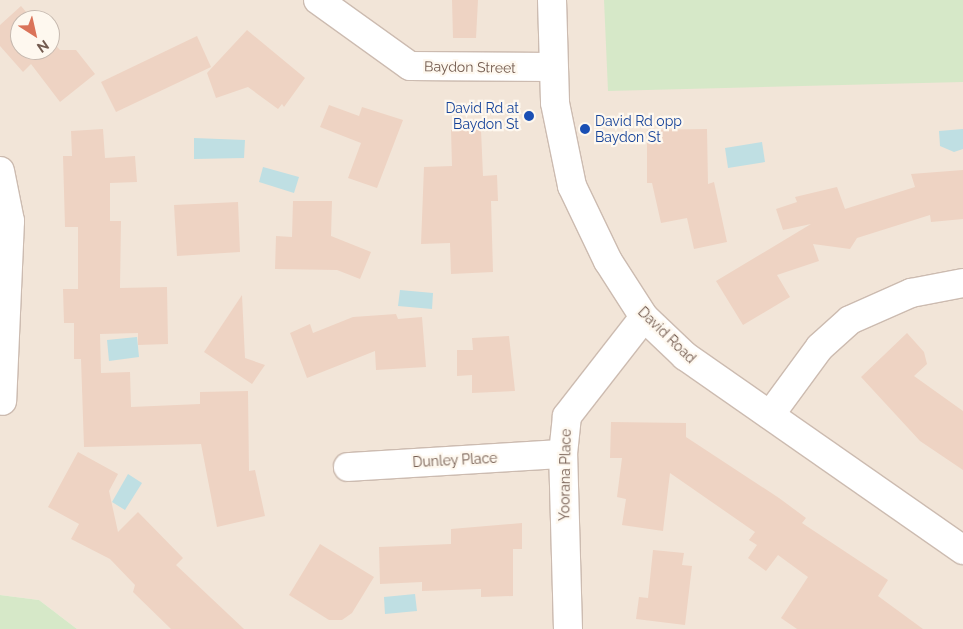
<!DOCTYPE html>
<html>
<head>
<meta charset="utf-8">
<style>
	body { margin:0 }
	#map { position:relative; width:963px; height:629px; overflow:hidden; background:#fbf3e9; font-family:Raleway,sans-serif }
	div>[style] { position:absolute }
	[style*='--x'] { left:calc(var(--x)*1px); top:calc(var(--y)*1px); width:calc(var(--w)*1px); rotate:calc(var(--a)*1deg) }
	.residential>* { inset:0; background:#f2e5d8 }
	.green>* { inset:0; background:#d6e8c8 }
	.water>* { inset:0; background:#bfdfe3 }
	.building>* { inset:0; background:#eed3c3 }
	.roads { filter:drop-shadow(1px 0 #ccbbb0) drop-shadow(-1px 0 #ccbbb0) drop-shadow(0 1px #ccbbb0) drop-shadow(0 -1px #ccbbb0) }
	.minor>* { height:28px; margin:-14px; padding:0 14px; transform-origin:14px; border-radius:14px; background:#fff }
	.tertiary>* { height:28px; margin:-14px; padding:0 14px; transform-origin:14px; border-radius:14px; background:#fff }
	.dots>* { width:14px; height:14px; translate:-50% -50%; box-sizing:border-box; border:2px solid #fef8ef; border-radius:50% }
	span { translate:-50% -50%; white-space:nowrap; text-align:center; line-height:1.15; -webkit-text-stroke:4.5px #fef8ef; paint-order:stroke }
	.street-label { font-size:14px; color:#735b4f }
	.transit-label { font-size:14px; color:#164399 }
	.right { translate:-100% -50%; text-align:right }
	.left { translate:0 -50%; text-align:left }
	.north { position:absolute; left:10px; top:10px; width:50px; height:50px; box-sizing:border-box; background:#fef8ef; border:1px solid #c6b9af; border-radius:50%; rotate:145deg; font-size:14px; font-weight:700; line-height:20px; text-align:center; color:#735b4f }
	.north::after { content:''; display:block; margin:auto; width:18px; height:22px; background:#da7359; clip-path:polygon(50% 0,100% 100%,50% 72%,0 100%) }
</style>
</head>
<body>
<div id="map">
	<div class="residential">
		<i style="clip-path:polygon(evenodd,0 0,963px 0,963px 629px,77px 629px,39px 600px,0 595px,0 0,20px 20px,50px 20px,50px 50px,20px 50px,20px 20px)"></i>
	</div>
	<div class="green">
		<i style="clip-path:polygon(604px 0,963px 0,963px 82px,608px 91px)"></i>
		<i style="clip-path:polygon(0 595px,39px 600px,77px 629px,0 629px)"></i>
	</div>
	<div class="water">
		<i style="clip-path:polygon(963px 129px,963px 149px,954px 152px,940px 146px,939px 131px)"></i>
		<i style="clip-path:polygon(194px 138px,245px 140px,244px 158px,194px 159px)"></i>
		<i style="clip-path:polygon(762px 142px,765px 162px,728px 168px,725px 148px)"></i>
		<i style="clip-path:polygon(263px 167px,299px 177px,294px 193px,259px 182px)"></i>
		<i style="clip-path:polygon(400px 290px,433px 293px,432px 309px,398px 306px)"></i>
		<i style="clip-path:polygon(137px 337px,139px 357px,109px 361px,107px 340px)"></i>
		<i style="clip-path:polygon(128px 474px,142px 483px,125px 510px,112px 502px)"></i>
		<i style="clip-path:polygon(415px 594px,417px 611px,385px 614px,384px 597px)"></i>
	</div>
	<div class="building">
		<i style="clip-path:polygon(452px 0,478px 0,476px 38px,453px 38px)"></i>
		<i style="clip-path:polygon(21px 6px,33px 20px,20px 20px,20px 50px,50px 50px,50px 39px,60px 50px,76px 50px,95px 74px,60px 102px,31px 64px,23px 72px,0 46px,0 25px)"></i>
		<i style="clip-path:polygon(247px 30px,305px 78px,284px 107px,282px 104px,278px 109px,248px 87px,216px 98px,207px 73px)"></i>
		<i style="clip-path:polygon(197px 36px,211px 67px,116px 112px,101px 82px)"></i>
		<i style="clip-path:polygon(329px 105px,359px 116px,362px 107px,403px 120px,377px 188px,348px 178px,361px 143px,320px 127px)"></i>
		<i style="clip-path:polygon(103px 129px,105px 158px,135px 156px,137px 182px,110px 183px,110px 221px,121px 221px,120px 288px,167px 287px,168px 344px,138px 345px,138px 333px,100px 334px,101px 373px,130px 372px,131px 407px,200px 404px,200px 392px,248px 391px,249px 471px,255px 470px,265px 516px,217px 527px,201px 444px,84px 447px,81px 359px,74px 359px,74px 323px,64px 323px,63px 289px,78px 289px,78px 227px,65px 227px,63px 156px,72px 156px,71px 131px)"></i>
		<i style="clip-path:polygon(707px 129px,708px 184px,714px 182px,727px 242px,694px 249px,687px 218px,661px 223px,652px 183px,647px 183px,647px 130px)"></i>
		<i style="clip-path:polygon(451px 130px,481px 130px,483px 176px,497px 175px,498px 201px,491px 201px,493px 272px,451px 274px,450px 243px,421px 244px,424px 167px,452px 166px)"></i>
		<i style="clip-path:polygon(963px 170px,963px 219px,931px 222px,930px 215px,857px 238px,850px 249px,813px 244px,819px 261px,777px 275px,790px 297px,743px 325px,716px 281px,811px 224px,783px 230px,776px 209px,797px 202px,795px 197px,837px 187px,845px 209px,915px 187px,911px 174px)"></i>
		<i style="clip-path:polygon(293px 201px,332px 201px,331px 236px,371px 252px,360px 279px,337px 270px,275px 269px,276px 236px,292px 237px)"></i>
		<i style="clip-path:polygon(238px 202px,240px 252px,177px 256px,174px 205px)"></i>
		<i style="clip-path:polygon(242px 295px,245px 358px,265px 365px,252px 384px,204px 352px)"></i>
		<i style="clip-path:polygon(396px 314px,398px 319px,422px 317px,426px 367px,376px 370px,375px 351px,307px 378px,290px 333px,310px 324px,313px 333px,353px 317px)"></i>
		<i style="clip-path:polygon(907px 333px,924px 352px,927px 364px,914px 376px,963px 411px,963px 470px,920px 441px,861px 377px)"></i>
		<i style="clip-path:polygon(509px 336px,515px 391px,472px 393px,472px 375px,457px 376px,457px 350px,473px 350px,472px 338px)"></i>
		<i style="clip-path:polygon(611px 422px,686px 423px,686px 437px,779px 498px,806px 518px,802px 523px,888px 580px,878px 596px,923px 629px,797px 629px,781px 618px,808px 577px,778px 555px,766px 571px,748px 558px,757px 545px,749px 540px,755px 532px,670px 473px,663px 531px,622px 525px,626px 499px,617px 497px,622px 458px,610px 458px)"></i>
		<i style="clip-path:polygon(78px 452px,118px 474px,109px 491px,118px 532px,138px 512px,183px 558px,176px 565px,244px 629px,171px 629px,133px 592px,135px 585px,110px 559px,71px 539px,79px 524px,48px 507px)"></i>
		<i style="clip-path:polygon(522px 523px,522px 549px,513px 549px,513px 596px,481px 597px,481px 589px,422px 591px,422px 582px,380px 584px,379px 547px,451px 544px,451px 529px)"></i>
		<i style="clip-path:polygon(320px 544px,374px 577px,352px 613px,342px 620px,329px 620px,289px 595px)"></i>
		<i style="clip-path:polygon(653px 550px,684px 553px,682px 565px,692px 566px,685px 625px,636px 619px,639px 597px,648px 598px)"></i>
	</div>
	<div class="roads">
		<div class="minor">
			<i style="--x:318;--y:0;--w:113;--a:35.7"></i>
			<i style="--x:410;--y:66;--w:143;--a:0.4"></i>
			<i style="--x:0;--y:171;--w:51;--a:78.7"></i>
			<i style="--x:10;--y:221;--w:180;--a:92.5"></i>
			<i style="--x:770;--y:415;--w:84;--a:-53.7"></i>
			<i style="--x:820;--y:347;--w:40;--a:-42"></i>
			<i style="--x:850;--y:320;--w:67;--a:-23.9"></i>
			<i style="--x:911;--y:293;--w:53;--a:-10.9"></i>
			<i style="--x:348;--y:467;--w:215;--a:-3.5"></i>
			<i style="--x:568;--y:629;--w:175;--a:-91.6"></i>
			<i style="--x:563;--y:454;--w:38;--a:-84"></i>
			<i style="--x:567;--y:416;--w:125;--a:-52.1"></i>
		</div>
		<div class="tertiary">
			<i style="--x:552;--y:0;--w:103;--a:88.3"></i>
			<i style="--x:555;--y:103;--w:85;--a:78.4"></i>
			<i style="--x:572;--y:186;--w:83;--a:64.4"></i>
			<i style="--x:608;--y:261;--w:67;--a:57.3"></i>
			<i style="--x:644;--y:317;--w:57;--a:43.6"></i>
			<i style="--x:685;--y:356;--w:339;--a:34.9"></i>
		</div>
	</div>
	<div class="dots">
		<i style="left:529px;top:116px;background:#1a4fb4"></i>
		<i style="left:585px;top:129px;background:#1a4fb4"></i>
	</div>
	<div class="street-label">
		<span style="left:470px;top:67px;rotate:1deg">Baydon Street</span>
		<span style="left:667px;top:335px;rotate:44deg">David Road</span>
		<span style="left:455px;top:460px;rotate:-3deg">Dunley Place</span>
		<span style="left:565px;top:475px;rotate:-89deg">Yoorana Place</span>
	</div>
	<div class="transit-label">
		<span class="right" style="left:519px;top:116px">David Rd at<br>Baydon St</span>
		<span class="left" style="left:595px;top:129px">David Rd opp<br>Baydon St</span>
	</div>
	<div class="north">N</div>
</div>
</body>
</html>
